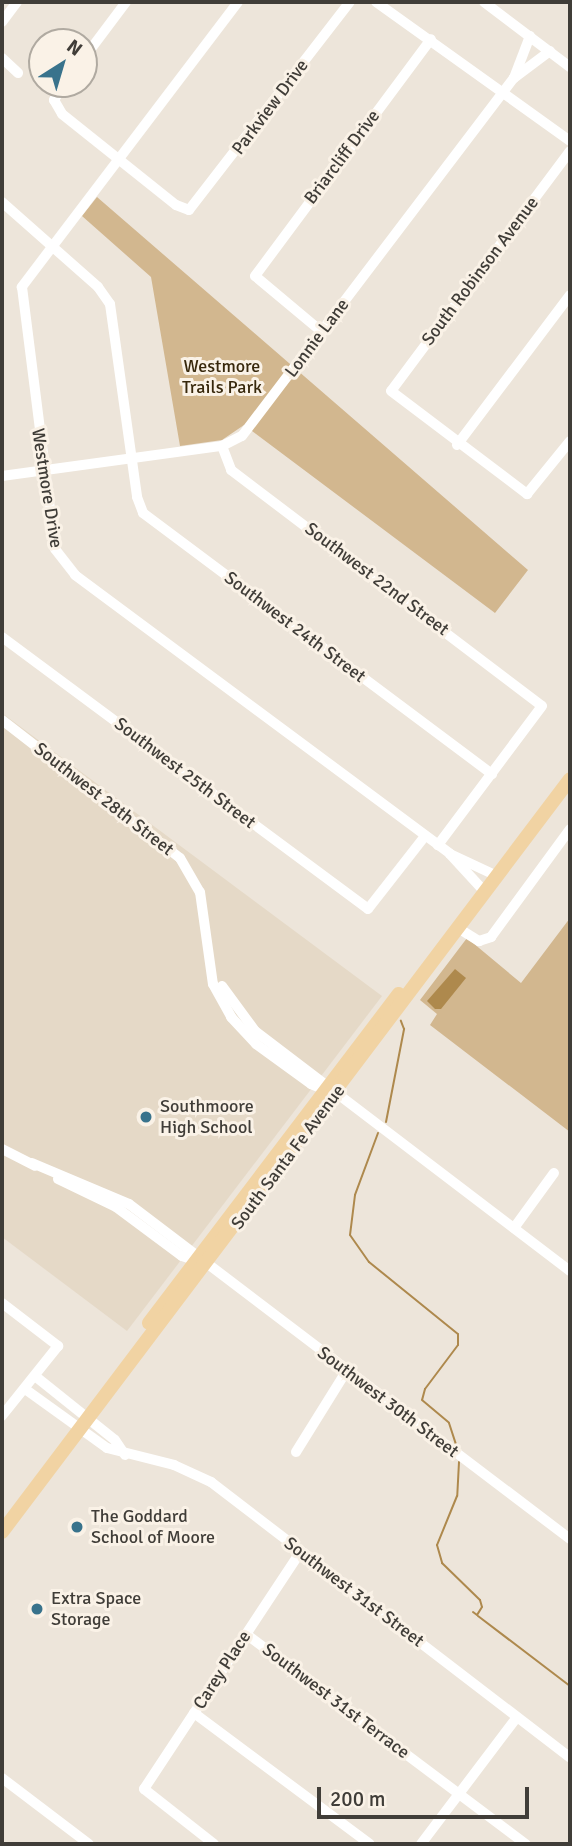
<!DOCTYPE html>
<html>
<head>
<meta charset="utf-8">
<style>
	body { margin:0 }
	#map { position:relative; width:572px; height:1846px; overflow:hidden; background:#ede5da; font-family:Signika,sans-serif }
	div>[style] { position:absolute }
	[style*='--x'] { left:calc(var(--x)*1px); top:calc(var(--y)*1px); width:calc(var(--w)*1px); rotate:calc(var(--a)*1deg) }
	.built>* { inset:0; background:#e5d9c7 }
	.green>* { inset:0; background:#d2b78f }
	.water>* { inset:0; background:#ae894d }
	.stream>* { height:2px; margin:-1px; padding:0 1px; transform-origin:1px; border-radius:1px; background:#ae894d }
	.minor>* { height:10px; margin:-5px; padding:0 5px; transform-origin:5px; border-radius:5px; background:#fff }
	.major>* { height:14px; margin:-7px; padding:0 7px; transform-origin:7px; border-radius:7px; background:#f1d3a3 }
	.dots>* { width:19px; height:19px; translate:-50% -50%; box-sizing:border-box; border:4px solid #faf2e7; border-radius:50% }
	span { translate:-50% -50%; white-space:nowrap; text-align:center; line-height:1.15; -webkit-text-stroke:6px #faf2e7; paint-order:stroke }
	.street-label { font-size:18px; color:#403d38 }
	.park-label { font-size:18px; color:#38280c }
	.poi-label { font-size:18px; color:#403d38 }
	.left { translate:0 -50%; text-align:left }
	.frame { position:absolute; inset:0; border:4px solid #403d38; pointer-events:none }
	.north { position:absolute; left:28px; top:28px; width:70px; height:70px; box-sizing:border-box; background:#faf2e7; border:2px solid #b0aaa1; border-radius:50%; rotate:37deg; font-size:19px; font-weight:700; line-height:28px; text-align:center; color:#403d38 }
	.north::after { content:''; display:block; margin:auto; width:24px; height:32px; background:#39738c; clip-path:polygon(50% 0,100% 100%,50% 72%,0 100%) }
	.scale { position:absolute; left:317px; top:1787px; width:212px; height:32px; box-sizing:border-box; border:4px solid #403d38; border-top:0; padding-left:9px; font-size:21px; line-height:24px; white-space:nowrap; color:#403d38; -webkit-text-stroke:5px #faf2e7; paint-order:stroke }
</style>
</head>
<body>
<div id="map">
	<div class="built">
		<i style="clip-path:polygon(2px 713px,382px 996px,127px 1331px,2px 1237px)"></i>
	</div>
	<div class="green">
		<i style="clip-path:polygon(97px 197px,528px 570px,495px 613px,244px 425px,222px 440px,180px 446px,151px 277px,82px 216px)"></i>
		<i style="clip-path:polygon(570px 918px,570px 1132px,430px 1025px,437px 1014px,420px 1000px,467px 938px,521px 983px)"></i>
	</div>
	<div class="water">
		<i style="clip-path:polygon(455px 969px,466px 978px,441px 1009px,435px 1009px,427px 1001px)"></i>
	</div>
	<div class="stream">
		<i style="--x:386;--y:1122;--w:95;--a:-79"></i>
		<i style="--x:404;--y:1029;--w:9;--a:-111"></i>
		<i style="--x:378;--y:1133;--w:66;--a:110.4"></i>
		<i style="--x:355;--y:1195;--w:40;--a:97.1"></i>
		<i style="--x:350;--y:1235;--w:33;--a:55"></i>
		<i style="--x:369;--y:1262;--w:114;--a:39"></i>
		<i style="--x:458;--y:1334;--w:11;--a:90"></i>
		<i style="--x:458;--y:1345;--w:55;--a:126.9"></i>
		<i style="--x:425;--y:1389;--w:11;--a:105"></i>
		<i style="--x:422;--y:1400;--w:35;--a:40"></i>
		<i style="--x:449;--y:1423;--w:22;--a:72"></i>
		<i style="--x:459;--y:1462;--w:34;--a:93"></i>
		<i style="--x:457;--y:1496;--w:53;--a:112.2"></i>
		<i style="--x:437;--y:1545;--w:19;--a:74"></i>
		<i style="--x:442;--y:1563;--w:53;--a:44.2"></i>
		<i style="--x:480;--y:1600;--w:7;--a:74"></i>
		<i style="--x:482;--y:1607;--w:9;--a:122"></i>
		<i style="--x:477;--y:1615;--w:5;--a:-143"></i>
		<i style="--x:478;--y:1616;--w:116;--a:37.3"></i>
	</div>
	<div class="minor">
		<i style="--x:238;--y:2;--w:358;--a:127.2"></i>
		<i style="--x:22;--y:287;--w:264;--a:82.8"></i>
		<i style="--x:55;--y:549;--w:33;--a:52"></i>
		<i style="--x:75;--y:575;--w:467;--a:36.6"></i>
		<i style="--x:450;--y:854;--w:52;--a:47.4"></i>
		<i style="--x:376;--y:2;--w:239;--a:35.6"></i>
		<i style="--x:484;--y:2;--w:108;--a:37.1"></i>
		<i style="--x:2;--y:22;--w:25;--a:-53"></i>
		<i style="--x:530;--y:36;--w:45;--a:110.9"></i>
		<i style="--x:514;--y:78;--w:45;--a:-36.9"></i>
		<i style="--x:2;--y:58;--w:22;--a:43"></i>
		<i style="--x:84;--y:58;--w:70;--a:-53.1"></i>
		<i style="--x:64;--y:84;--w:19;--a:122"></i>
		<i style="--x:54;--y:100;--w:16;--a:60"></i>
		<i style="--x:62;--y:114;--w:146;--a:38.6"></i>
		<i style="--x:176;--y:205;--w:14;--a:21"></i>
		<i style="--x:189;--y:210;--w:263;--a:-52.3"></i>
		<i style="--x:570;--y:151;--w:299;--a:126.7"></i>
		<i style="--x:391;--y:391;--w:171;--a:37.1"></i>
		<i style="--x:527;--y:494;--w:68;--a:-50.9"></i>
		<i style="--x:2;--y:202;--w:128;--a:41.5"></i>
		<i style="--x:98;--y:287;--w:21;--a:55"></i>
		<i style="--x:110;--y:304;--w:195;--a:82"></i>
		<i style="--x:137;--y:497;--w:17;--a:69"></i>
		<i style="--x:143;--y:513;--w:436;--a:36.8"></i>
		<i style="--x:322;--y:332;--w:87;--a:-140.1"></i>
		<i style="--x:255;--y:276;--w:295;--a:-53.4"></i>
		<i style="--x:457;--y:445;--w:188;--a:-53"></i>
		<i style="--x:222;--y:446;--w:26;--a:69"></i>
		<i style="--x:231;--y:470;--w:390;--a:37.2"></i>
		<i style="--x:542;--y:706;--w:174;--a:126.8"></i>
		<i style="--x:2;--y:476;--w:222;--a:-7.8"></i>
		<i style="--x:222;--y:446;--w:22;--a:-27"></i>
		<i style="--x:242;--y:436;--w:450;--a:-52.8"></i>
		<i style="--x:2;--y:637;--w:456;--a:36.6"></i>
		<i style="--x:368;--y:909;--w:93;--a:-52"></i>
		<i style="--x:2;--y:720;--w:225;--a:37.8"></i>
		<i style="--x:180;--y:858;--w:39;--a:60"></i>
		<i style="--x:200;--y:892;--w:93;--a:82"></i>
		<i style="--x:213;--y:984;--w:38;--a:61"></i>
		<i style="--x:231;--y:1017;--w:37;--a:47"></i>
		<i style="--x:256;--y:1044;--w:68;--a:36"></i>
		<i style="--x:311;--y:1084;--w:24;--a:22"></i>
		<i style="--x:450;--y:854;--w:52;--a:25.1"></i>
		<i style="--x:458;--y:928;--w:25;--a:32"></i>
		<i style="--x:479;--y:941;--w:13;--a:-18"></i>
		<i style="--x:491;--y:937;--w:134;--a:-53.8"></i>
		<i style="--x:222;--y:986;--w:56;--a:53.7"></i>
		<i style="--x:255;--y:1031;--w:396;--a:37.3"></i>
		<i style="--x:2;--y:1149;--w:37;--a:27"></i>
		<i style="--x:32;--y:1163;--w:105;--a:22.9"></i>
		<i style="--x:129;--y:1204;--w:554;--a:37.22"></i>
		<i style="--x:58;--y:1179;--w:64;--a:25.8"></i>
		<i style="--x:116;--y:1207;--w:82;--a:36.6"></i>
		<i style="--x:182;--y:1256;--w:19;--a:18"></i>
		<i style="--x:514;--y:1228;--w:68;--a:-54"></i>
		<i style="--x:2;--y:1303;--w:71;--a:37.5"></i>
		<i style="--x:58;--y:1346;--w:90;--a:128.7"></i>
		<i style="--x:35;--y:1376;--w:102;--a:38.7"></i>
		<i style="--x:115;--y:1440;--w:18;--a:56"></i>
		<i style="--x:25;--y:1389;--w:101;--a:35.7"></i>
		<i style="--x:107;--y:1448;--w:69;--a:14.2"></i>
		<i style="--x:174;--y:1465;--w:41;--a:24.7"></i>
		<i style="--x:211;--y:1482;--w:452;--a:37.5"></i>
		<i style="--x:296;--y:1452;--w:97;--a:-58.1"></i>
		<i style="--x:246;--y:1634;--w:350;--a:36.9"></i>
		<i style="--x:194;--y:1713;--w:219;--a:36.7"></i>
		<i style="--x:2;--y:1778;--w:109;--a:37.2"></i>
		<i style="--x:214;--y:1844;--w:89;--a:-141.8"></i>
		<i style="--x:144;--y:1789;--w:284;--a:-56.6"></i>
		<i style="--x:421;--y:1844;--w:159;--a:-52.9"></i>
	</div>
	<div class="major">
		<i style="--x:149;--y:1323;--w:413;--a:-52.8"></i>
		<i style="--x:2;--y:1532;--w:943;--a:-52.97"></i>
	</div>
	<div class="dots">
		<i style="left:146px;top:1117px;background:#39738c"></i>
		<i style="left:77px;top:1527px;background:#39738c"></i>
		<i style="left:37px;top:1609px;background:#39738c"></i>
	</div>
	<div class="street-label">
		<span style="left:270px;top:107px;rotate:-53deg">Parkview Drive</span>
		<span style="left:342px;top:157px;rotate:-53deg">Briarcliff Drive</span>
		<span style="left:480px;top:271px;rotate:-53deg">South Robinson Avenue</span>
		<span style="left:317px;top:338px;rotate:-53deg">Lonnie Lane</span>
		<span style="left:47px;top:488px;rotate:81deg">Westmore Drive</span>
		<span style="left:377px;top:579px;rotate:37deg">Southwest 22nd Street</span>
		<span style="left:295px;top:627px;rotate:37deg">Southwest 24th Street</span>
		<span style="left:185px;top:773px;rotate:37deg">Southwest 25th Street</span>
		<span style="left:104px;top:799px;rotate:38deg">Southwest 28th Street</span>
		<span style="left:288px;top:1157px;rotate:-53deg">South Santa Fe Avenue</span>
		<span style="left:388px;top:1402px;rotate:37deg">Southwest 30th Street</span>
		<span style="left:354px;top:1592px;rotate:37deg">Southwest 31st Street</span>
		<span style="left:222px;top:1670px;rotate:-57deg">Carey Place</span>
		<span style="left:336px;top:1701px;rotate:37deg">Southwest 31st Terrace</span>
	</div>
	<div class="park-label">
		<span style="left:222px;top:377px">Westmore<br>Trails Park</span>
	</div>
	<div class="poi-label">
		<span class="left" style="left:160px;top:1117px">Southmoore<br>High School</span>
		<span class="left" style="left:91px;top:1527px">The Goddard<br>School of Moore</span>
		<span class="left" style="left:51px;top:1609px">Extra Space<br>Storage</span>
	</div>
	<div class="frame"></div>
	<div class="north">N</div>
	<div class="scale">200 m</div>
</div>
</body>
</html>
